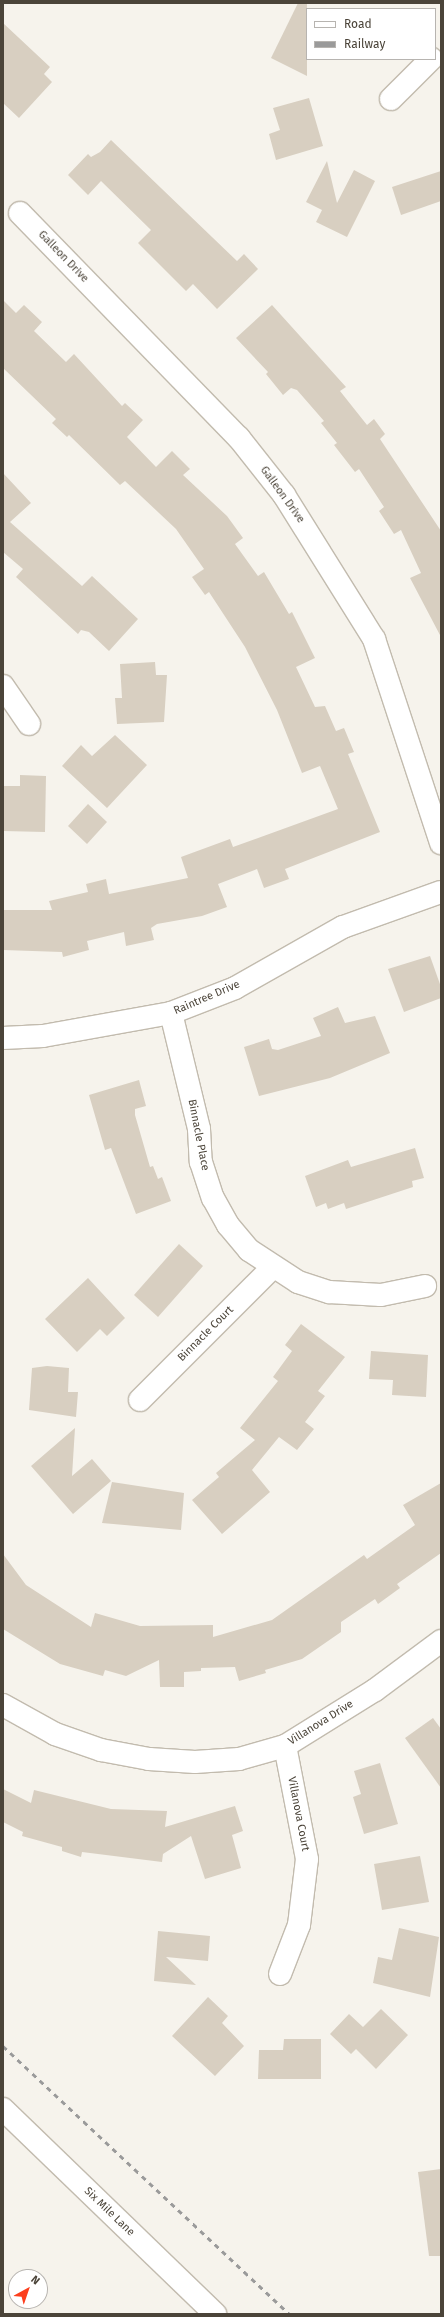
<!DOCTYPE html>
<html>
<head>
<meta charset="utf-8">
<style>
	body { margin:0 }
	#map { position:relative; width:444px; height:2317px; overflow:hidden; background:#f6f3ec; font-family:"Fira Sans",sans-serif }
	div>[style] { position:absolute }
	[style*='--x'] { left:calc(var(--x)*1px); top:calc(var(--y)*1px); width:calc(var(--w)*1px); rotate:calc(var(--a)*1deg) }
	.building>* { inset:0; background:#d8cfc1 }
	.roads { filter:drop-shadow(1px 0 #c2bbae) drop-shadow(-1px 0 #c2bbae) drop-shadow(0 1px #c2bbae) drop-shadow(0 -1px #c2bbae) }
	.minor>* { height:22px; margin:-11px; padding:0 11px; transform-origin:11px; border-radius:11px; background:#fff }
	.rail>* { height:3px; margin-top:-1.5px; transform-origin:0; background:repeating-linear-gradient(90deg,#9a9a9a 0 5px,transparent 0 10px) }
	span { translate:-50% -50%; white-space:nowrap; text-align:center; line-height:1.15; -webkit-text-stroke:4px #fff; paint-order:stroke }
	.street-label { font-size:11px; color:#4b4439 }
	.frame { position:absolute; inset:0; border:4px solid #4b4439; pointer-events:none }
	.legend { position:absolute; left:306px; top:8px; width:130px; height:52px; box-sizing:border-box; background:#fff; border:1px solid #b7b4b0; margin:0; padding:5px 7px; list-style:none; font-size:12px; color:#4b4439 }
	.legend li { display:flex; align-items:center; gap:8px; height:20px }
	.legend b { width:20px; border:1px solid #b7b4b0 }
	.north { position:absolute; left:8px; top:2269px; width:40px; height:40px; box-sizing:border-box; background:#fff; border:1px solid #b7b4b0; border-radius:50%; rotate:40deg; font-size:11px; font-weight:700; line-height:16px; text-align:center; color:#4b4439 }
	.north::after { content:''; display:block; margin:auto; width:14px; height:18px; background:#fc3f1d; clip-path:polygon(50% 0,100% 100%,50% 72%,0 100%) }
</style>
</head>
<body>
<div id="map">
	<div class="building">
		<i style="clip-path:polygon(298px 3px,307px 3px,307px 76px,271px 58px)"></i>
		<i style="clip-path:polygon(3px 23px,50px 67px,44px 74px,52px 82px,19px 118px,3px 103px)"></i>
		<i style="clip-path:polygon(309px 98px,323px 146px,276px 160px,269px 134px,280px 130px,273px 108px)"></i>
		<i style="clip-path:polygon(111px 140px,237px 261px,244px 254px,258px 269px,217px 309px,193px 284px,186px 291px,138px 243px,151px 230px,101px 181px,88px 195px,68px 175px,88px 154px,91px 157px,100px 152px)"></i>
		<i style="clip-path:polygon(327px 161px,337px 203px,354px 170px,375px 181px,347px 237px,316px 222px,322px 210px,306px 202px)"></i>
		<i style="clip-path:polygon(441px 171px,441px 201px,401px 215px,392px 187px)"></i>
		<i style="clip-path:polygon(3px 300px,16px 313px,24px 305px,42px 322px,34px 331px,66px 362px,74px 354px,122px 406px,125px 403px,143px 420px,127px 437px,156px 467px,172px 451px,190px 469px,183px 475px,227px 516px,243px 538px,235px 544px,258px 576px,264px 572px,289px 614px,292px 612px,315px 658px,296px 667px,315px 707px,325px 706px,336px 731px,344px 728px,354px 752px,348px 754px,380px 832px,285px 869px,289px 879px,264px 888px,257px 869px,218px 884px,227px 907px,202px 916px,157px 924px,151px 928px,154px 940px,126px 946px,124px 932px,87px 941px,89px 950px,63px 957px,62px 952px,3px 950px,3px 910px,52px 910px,49px 901px,88px 892px,86px 884px,106px 879px,109px 894px,188px 878px,181px 857px,230px 839px,233px 847px,338px 809px,320px 766px,302px 773px,277px 710px,245px 647px,209px 592px,205px 595px,192px 577px,204px 569px,176px 529px,125px 481px,120px 485px,69px 435px,67px 437px,52px 423px,56px 419px,3px 368px)"></i>
		<i style="clip-path:polygon(272px 305px,346px 387px,340px 391px,367px 425px,374px 419px,385px 434px,380px 439px,441px 531px,441px 637px,410px 578px,421px 573px,401px 530px,394px 534px,379px 511px,384px 507px,359px 469px,355px 472px,334px 445px,337px 443px,321px 423px,324px 421px,297px 390px,291px 388px,283px 395px,266px 374px,268px 372px,236px 338px)"></i>
		<i style="clip-path:polygon(3px 473px,31px 503px,10px 522px,82px 586px,92px 576px,138px 619px,109px 651px,89px 632px,81px 630px,78px 634px,16px 577px,23px 569px,3px 552px)"></i>
		<i style="clip-path:polygon(155px 662px,156px 675px,167px 675px,164px 722px,117px 724px,115px 698px,122px 698px,120px 664px)"></i>
		<i style="clip-path:polygon(115px 735px,147px 765px,107px 808px,62px 766px,81px 745px,92px 756px)"></i>
		<i style="clip-path:polygon(20px 775px,46px 776px,45px 832px,3px 831px,3px 786px,20px 786px)"></i>
		<i style="clip-path:polygon(88px 804px,107px 822px,87px 844px,68px 826px)"></i>
		<i style="clip-path:polygon(430px 956px,441px 987px,441px 998px,404px 1012px,388px 969px)"></i>
		<i style="clip-path:polygon(338px 1007px,345px 1023px,375px 1016px,390px 1053px,330px 1078px,259px 1096px,244px 1047px,269px 1039px,272px 1049px,278px 1050px,321px 1036px,313px 1018px)"></i>
		<i style="clip-path:polygon(139px 1080px,146px 1106px,135px 1109px,135px 1115px,150px 1167px,153px 1166px,158px 1179px,162px 1177px,171px 1201px,136px 1214px,111px 1148px,105px 1150px,89px 1095px)"></i>
		<i style="clip-path:polygon(415px 1148px,424px 1178px,412px 1181px,413px 1187px,346px 1209px,344px 1203px,328px 1209px,326px 1203px,316px 1207px,305px 1176px,348px 1160px,351px 1167px)"></i>
		<i style="clip-path:polygon(179px 1244px,203px 1266px,158px 1317px,134px 1295px)"></i>
		<i style="clip-path:polygon(88px 1278px,125px 1318px,107px 1336px,100px 1329px,77px 1352px,45px 1319px)"></i>
		<i style="clip-path:polygon(301px 1324px,345px 1357px,318px 1391px,325px 1396px,305px 1422px,314px 1429px,297px 1450px,279px 1437px,252px 1470px,270px 1492px,222px 1534px,192px 1500px,219px 1477px,216px 1473px,255px 1440px,240px 1428px,278px 1381px,273px 1377px,292px 1351px,285px 1345px)"></i>
		<i style="clip-path:polygon(371px 1351px,428px 1355px,426px 1397px,392px 1395px,393px 1380px,369px 1379px)"></i>
		<i style="clip-path:polygon(47px 1366px,69px 1368px,68px 1392px,78px 1392px,76px 1417px,29px 1410px,32px 1368px)"></i>
		<i style="clip-path:polygon(75px 1428px,72px 1476px,92px 1459px,111px 1481px,73px 1514px,31px 1466px)"></i>
		<i style="clip-path:polygon(112px 1482px,184px 1493px,181px 1530px,102px 1523px)"></i>
		<i style="clip-path:polygon(441px 1483px,441px 1553px,397px 1584px,400px 1588px,378px 1604px,375px 1599px,341px 1622px,341px 1632px,302px 1659px,265px 1670px,266px 1673px,239px 1681px,235px 1667px,201px 1668px,201px 1671px,184px 1672px,184px 1687px,160px 1687px,159px 1660px,126px 1676px,105px 1670px,103px 1676px,60px 1664px,3px 1629px,3px 1554px,26px 1585px,91px 1627px,95px 1613px,140px 1626px,213px 1625px,213px 1637px,272px 1620px,364px 1555px,367px 1559px,415px 1525px,403px 1505px)"></i>
		<i style="clip-path:polygon(433px 1718px,441px 1729px,441px 1788px,405px 1738px)"></i>
		<i style="clip-path:polygon(380px 1763px,398px 1824px,364px 1834px,353px 1797px,361px 1794px,354px 1771px)"></i>
		<i style="clip-path:polygon(3px 1789px,31px 1803px,34px 1790px,111px 1809px,167px 1811px,165px 1827px,235px 1806px,243px 1831px,232px 1835px,241px 1868px,205px 1879px,191px 1836px,163px 1854px,162px 1862px,82px 1852px,81px 1857px,62px 1851px,62px 1847px,22px 1836px,23px 1832px,3px 1822px)"></i>
		<i style="clip-path:polygon(420px 1856px,429px 1902px,382px 1910px,374px 1864px)"></i>
		<i style="clip-path:polygon(399px 1928px,439px 1937px,430px 1997px,373px 1983px,378px 1957px,392px 1960px)"></i>
		<i style="clip-path:polygon(158px 1931px,210px 1936px,208px 1961px,166px 1957px,196px 1985px,154px 1981px)"></i>
		<i style="clip-path:polygon(208px 1997px,228px 2016px,222px 2023px,244px 2046px,215px 2076px,172px 2036px)"></i>
		<i style="clip-path:polygon(381px 2009px,408px 2035px,376px 2069px,356px 2049px,351px 2054px,330px 2034px,349px 2014px,363px 2027px)"></i>
		<i style="clip-path:polygon(284px 2039px,321px 2039px,321px 2079px,258px 2079px,259px 2050px,283px 2050px)"></i>
		<i style="clip-path:polygon(441px 2169px,441px 2256px,429px 2256px,418px 2172px)"></i>
	</div>
	<div class="roads">
		<div class="minor">
			<i style="--x:391;--y:99;--w:57;--a:-45"></i>
			<i style="--x:20;--y:213;--w:314;--a:45.8"></i>
			<i style="--x:239;--y:438;--w:73;--a:51.7"></i>
			<i style="--x:284;--y:495;--w:170;--a:58"></i>
			<i style="--x:374;--y:639;--w:215;--a:71.8"></i>
			<i style="--x:3;--y:686;--w:46;--a:55.6"></i>
			<i style="--x:171;--y:1013;--w:119;--a:76.4"></i>
			<i style="--x:199;--y:1129;--w:33;--a:87"></i>
			<i style="--x:201;--y:1162;--w:38;--a:72"></i>
			<i style="--x:213;--y:1198;--w:31;--a:61"></i>
			<i style="--x:228;--y:1225;--w:33;--a:50"></i>
			<i style="--x:249;--y:1250;--w:59;--a:33.1"></i>
			<i style="--x:298;--y:1282;--w:33;--a:18"></i>
			<i style="--x:329;--y:1292;--w:52;--a:3.3"></i>
			<i style="--x:381;--y:1295;--w:45;--a:-11.6"></i>
			<i style="--x:3;--y:1038;--w:40;--a:-2.9"></i>
			<i style="--x:43;--y:1036;--w:130;--a:-10.2"></i>
			<i style="--x:171;--y:1013;--w:69;--a:-21.3"></i>
			<i style="--x:235;--y:988;--w:124;--a:-29.5"></i>
			<i style="--x:343;--y:927;--w:104;--a:-19.7"></i>
			<i style="--x:140;--y:1400;--w:187;--a:-45"></i>
			<i style="--x:3;--y:1705;--w:60;--a:29.1"></i>
			<i style="--x:55;--y:1734;--w:49;--a:19.2"></i>
			<i style="--x:101;--y:1750;--w:49;--a:10.6"></i>
			<i style="--x:149;--y:1759;--w:46;--a:3.7"></i>
			<i style="--x:195;--y:1762;--w:44;--a:-3.9"></i>
			<i style="--x:239;--y:1759;--w:48;--a:-15.8"></i>
			<i style="--x:285;--y:1746;--w:106;--a:-31.9"></i>
			<i style="--x:375;--y:1690;--w:82;--a:-36.6"></i>
			<i style="--x:280;--y:1974;--w:53;--a:-68.8"></i>
			<i style="--x:299;--y:1925;--w:66;--a:-83.1"></i>
			<i style="--x:307;--y:1859;--w:115;--a:-101"></i>
			<i style="--x:3;--y:2109;--w:295;--a:44"></i>
		</div>
	</div>
	<div class="rail">
		<i style="--x:3;--y:2046;--w:392;--a:43.1"></i>
	</div>
	<div class="street-label">
		<span style="left:63px;top:257px;rotate:46deg">Galleon Drive</span>
		<span style="left:282px;top:495px;rotate:54deg">Galleon Drive</span>
		<span style="left:207px;top:998px;rotate:-23deg">Raintree Drive</span>
		<span style="left:198px;top:1135px;rotate:79deg">Binnacle Place</span>
		<span style="left:206px;top:1334px;rotate:-45deg">Binnacle Court</span>
		<span style="left:321px;top:1723px;rotate:-32deg">Villanova Drive</span>
		<span style="left:298px;top:1814px;rotate:79deg">Villanova Court</span>
		<span style="left:109px;top:2212px;rotate:44deg">Six Mile Lane</span>
	</div>
	<div class="frame"></div>
	<ul class="legend">
	<li><b style="height:5px;background:#fff"></b>Road</li>
	<li><b style="height:5px;background:#9a9a9a"></b>Railway</li>
	</ul>
	<div class="north">N</div>
</div>
</body>
</html>
